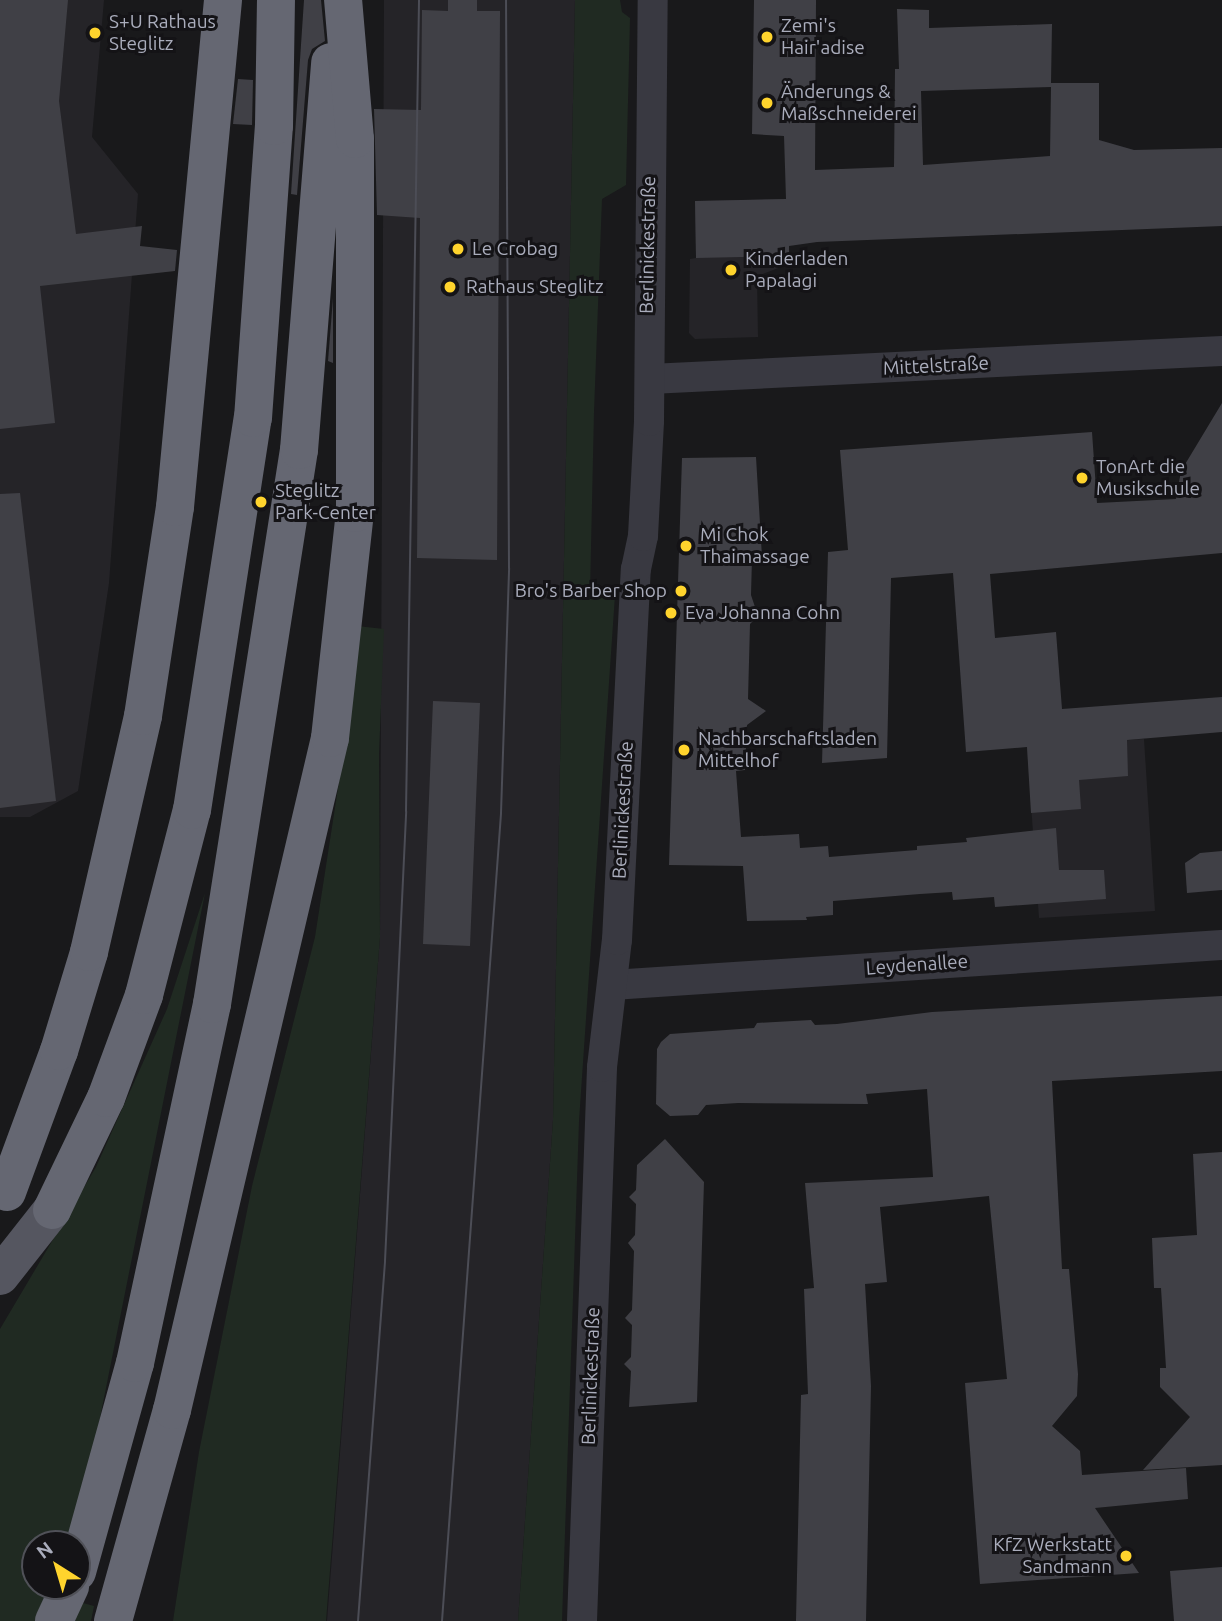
<!DOCTYPE html>
<html>
<head>
<meta charset="utf-8">
<style>
	body { margin:0 }
	#map { position:relative; width:1222px; height:1621px; overflow:hidden; background:#19191b; font-family:Ubuntu,sans-serif }
	div>[style] { position:absolute }
	[style*='--x'] { left:calc(var(--x)*1px); top:calc(var(--y)*1px); width:calc(var(--w)*1px); rotate:calc(var(--a)*1deg) }
	.built>* { inset:0; background:#252428 }
	.green>* { inset:0; background:#202a22 }
	.building>* { inset:0; background:#404046 }
	.street>* { height:30px; margin:-15px; padding:0 15px; transform-origin:15px; border-radius:15px; background:#393941 }
	.primary>* { height:38px; margin:-19px; padding:0 19px; transform-origin:19px; border-radius:19px; background:#555660 }
	.highway>* { height:38px; margin:-19px; padding:0 19px; transform-origin:19px; border-radius:19px; background:#656772 }
	.tram>* { height:2px; margin:-1px; padding:0 1px; transform-origin:1px; border-radius:1px; background:#4c4d56 }
	.dots>* { width:19px; height:19px; translate:-50% -50%; box-sizing:border-box; border:4px solid #141316; border-radius:50% }
	span { translate:-50% -50%; white-space:nowrap; text-align:center; line-height:1.15; -webkit-text-stroke:6px #141316; paint-order:stroke }
	.poi-label { font-size:19px; color:#aaadbc }
	.left { translate:0 -50%; text-align:left }
	.right { translate:-100% -50%; text-align:right }
	.street-label { font-size:19px; color:#aaadbc }
	.north { position:absolute; left:21px; top:1530px; width:70px; height:70px; box-sizing:border-box; background:#141316; border:2px solid #505158; border-radius:50%; rotate:323deg; font-size:19px; font-weight:700; line-height:28px; text-align:center; color:#aaadbc }
	.north::after { content:''; display:block; margin:auto; width:24px; height:32px; background:#ffd42d; clip-path:polygon(50% 0,100% 100%,50% 72%,0 100%) }
</style>
</head>
<body>
<div id="map">
	<div class="built">
		<i style="clip-path:polygon(0 0,104px 0,92px 137px,138px 194px,109px 583px,78px 791px,30px 817px,0 817px)"></i>
		<i style="clip-path:polygon(384px 0,575px 0,553px 1120px,518px 1621px,327px 1621px,380px 937px)"></i>
		<i style="clip-path:polygon(786px 199px,789px 264px,757px 276px,758px 337px,695px 339px,689px 333px,690px 259px,696px 258px,695px 201px)"></i>
		<i style="clip-path:polygon(1144px 739px,1155px 911px,1039px 918px,1027px 747px)"></i>
	</div>
	<div class="green">
		<i style="clip-path:polygon(575px 0,620px 0,622px 12px,630px 18px,626px 185px,602px 199px,594px 412px,590px 593px,615px 595px,579px 1121px,562px 1621px,518px 1621px,553px 1120px)"></i>
		<i style="clip-path:polygon(357px 626px,384px 629px,379px 755px,380px 937px,326px 1621px,173px 1621px,199px 1452px,252px 1186px,315px 937px,345px 743px)"></i>
		<i style="clip-path:polygon(205px 893px,84px 1498px,70px 1544px,35px 1544px,35px 1586px,54px 1586px,35px 1621px,0 1621px,0 1329px,96px 1167px,167px 1009px)"></i>
		<i style="clip-path:polygon(83px 1603px,94px 1606px,91px 1621px,74px 1621px)"></i>
	</div>
	<div class="building">
		<i style="clip-path:polygon(0 0,68px 0,59px 101px,76px 234px,142px 226px,140px 246px,177px 250px,175px 271px,40px 286px,55px 423px,0 429px)"></i>
		<i style="clip-path:polygon(304px 0,321px 0,325px 41px,312px 49px,308px 60px,297px 195px,291px 194px)"></i>
		<i style="clip-path:polygon(448px 0,477px 0,477px 11px,500px 11px,497px 560px,417px 558px,420px 218px,377px 215px,374px 109px,421px 110px,422px 10px,448px 11px)"></i>
		<i style="clip-path:polygon(evenodd,754px 0,816px 0,815px 170px,894px 167px,895px 69px,899px 69px,897px 9px,929px 10px,929px 28px,1052px 24px,1051px 83px,1099px 83px,1099px 140px,1134px 150px,1222px 148px,1222px 226px,817px 242px,789px 246px,789px 256px,696px 258px,695px 201px,786px 199px,784px 136px,752px 134px,754px 0,1051px 87px,1050px 156px,923px 165px,921px 91px,1051px 87px)"></i>
		<i style="clip-path:polygon(238px 79px,253px 80px,252px 125px,233px 124px)"></i>
		<i style="clip-path:polygon(333px 298px,333px 363px,328px 361px)"></i>
		<i style="clip-path:polygon(1222px 403px,1222px 553px,990px 574px,995px 638px,1056px 632px,1062px 709px,1222px 697px,1222px 732px,1127px 740px,1128px 776px,1079px 780px,1081px 809px,1031px 813px,1027px 747px,966px 752px,953px 573px,891px 578px,887px 758px,822px 763px,828px 552px,848px 550px,840px 450px,1092px 432px,1097px 503px,1176px 499px,1181px 471px)"></i>
		<i style="clip-path:polygon(756px 457px,762px 557px,752px 558px,751px 595px,758px 616px,750px 624px,748px 699px,766px 711px,747px 725px,745px 770px,736px 771px,741px 837px,799px 834px,800px 848px,828px 846px,829px 857px,917px 850px,917px 846px,967px 842px,966px 838px,1056px 828px,1059px 870px,1104px 870px,1106px 899px,995px 907px,994px 897px,953px 900px,952px 892px,920px 894px,833px 901px,833px 915px,806px 917px,807px 920px,747px 921px,743px 866px,669px 865px,682px 458px)"></i>
		<i style="clip-path:polygon(20px 493px,56px 801px,0 808px,0 494px)"></i>
		<i style="clip-path:polygon(433px 701px,480px 703px,470px 946px,423px 944px)"></i>
		<i style="clip-path:polygon(1222px 851px,1222px 890px,1187px 893px,1185px 863px,1200px 853px)"></i>
		<i style="clip-path:polygon(1222px 996px,1222px 1071px,1052px 1081px,1062px 1269px,1069px 1269px,1078px 1374px,1077px 1396px,1052px 1426px,1080px 1451px,1082px 1475px,1186px 1468px,1188px 1499px,1095px 1508px,1139px 1573px,980px 1584px,965px 1383px,1007px 1379px,989px 1196px,880px 1207px,887px 1282px,865px 1284px,871px 1386px,866px 1621px,796px 1621px,801px 1395px,808px 1394px,804px 1289px,814px 1288px,805px 1183px,933px 1177px,927px 1089px,866px 1094px,868px 1104px,738px 1103px,706px 1105px,698px 1115px,670px 1116px,656px 1104px,657px 1049px,661px 1042px,670px 1034px,754px 1028px,757px 1023px,811px 1020px,815px 1025px,837px 1024px,932px 1012px)"></i>
		<i style="clip-path:polygon(665px 1139px,704px 1182px,697px 1402px,629px 1407px,631px 1371px,624px 1364px,631px 1357px,632px 1325px,625px 1318px,632px 1310px,634px 1251px,628px 1243px,635px 1235px,636px 1204px,629px 1197px,636px 1190px,637px 1165px)"></i>
		<i style="clip-path:polygon(1222px 1152px,1222px 1465px,1143px 1470px,1190px 1417px,1160px 1387px,1160px 1368px,1166px 1368px,1161px 1288px,1154px 1288px,1152px 1238px,1197px 1235px,1193px 1154px)"></i>
		<i style="clip-path:polygon(1222px 1567px,1222px 1621px,1174px 1621px,1170px 1571px)"></i>
	</div>
	<div class="street">
		<i style="--x:650;--y:379;--w:573;--a:-2.8"></i>
		<i style="--x:612;--y:985;--w:611;--a:-3.75"></i>
		<i style="--x:582;--y:1621;--w:554;--a:-87.93"></i>
		<i style="--x:602;--y:1067;--w:128;--a:-83.3"></i>
		<i style="--x:617;--y:940;--w:371;--a:-87.1"></i>
		<i style="--x:636;--y:569;--w:34;--a:-78"></i>
		<i style="--x:643;--y:536;--w:115;--a:-87"></i>
		<i style="--x:649;--y:421;--w:421;--a:-89.5"></i>
	</div>
	<div class="primary">
		<i style="--x:0;--y:1276;--w:84;--a:-51.8"></i>
	</div>
	<div class="highway">
		<i style="--x:7;--y:1192;--w:150;--a:-69.8"></i>
		<i style="--x:59;--y:1051;--w:103;--a:-73.1"></i>
		<i style="--x:89;--y:952;--w:242;--a:-77.1"></i>
		<i style="--x:143;--y:716;--w:211;--a:-81.3"></i>
		<i style="--x:175;--y:507;--w:509;--a:-84.59"></i>
		<i style="--x:52;--y:1210;--w:124;--a:-64.3"></i>
		<i style="--x:106;--y:1098;--w:110;--a:-69.7"></i>
		<i style="--x:144;--y:995;--w:191;--a:-75.5"></i>
		<i style="--x:192;--y:810;--w:397;--a:-81.2"></i>
		<i style="--x:253;--y:418;--w:293;--a:-85.9"></i>
		<i style="--x:274;--y:126;--w:126;--a:-89.1"></i>
		<i style="--x:77;--y:1572;--w:217;--a:-74.5"></i>
		<i style="--x:135;--y:1363;--w:367;--a:-77.9"></i>
		<i style="--x:212;--y:1004;--w:561;--a:-81.08"></i>
		<i style="--x:299;--y:450;--w:389;--a:-85.4"></i>
		<i style="--x:54;--y:1621;--w:38;--a:-65"></i>
		<i style="--x:113;--y:1621;--w:219;--a:-74.4"></i>
		<i style="--x:172;--y:1410;--w:690;--a:-76.77"></i>
		<i style="--x:330;--y:738;--w:226;--a:-83.7"></i>
		<i style="--x:355;--y:513;--w:374;--a:-90"></i>
		<i style="--x:355;--y:139;--w:140;--a:-94.9"></i>
	</div>
	<div class="tram">
		<i style="--x:358;--y:1621;--w:361;--a:-85.7"></i>
		<i style="--x:385;--y:1261;--w:450;--a:-87.3"></i>
		<i style="--x:406;--y:811;--w:811;--a:-89.08"></i>
		<i style="--x:442;--y:1621;--w:810;--a:-85.82"></i>
		<i style="--x:501;--y:813;--w:245;--a:-88.1"></i>
		<i style="--x:509;--y:568;--w:568;--a:-90.3"></i>
	</div>
	<div class="dots">
		<i style="left:95px;top:33px;background:#ffd42d"></i>
		<i style="left:767px;top:37px;background:#ffd42d"></i>
		<i style="left:767px;top:103px;background:#ffd42d"></i>
		<i style="left:458px;top:249px;background:#ffd42d"></i>
		<i style="left:731px;top:270px;background:#ffd42d"></i>
		<i style="left:450px;top:287px;background:#ffd42d"></i>
		<i style="left:1082px;top:478px;background:#ffd42d"></i>
		<i style="left:261px;top:502px;background:#ffd42d"></i>
		<i style="left:686px;top:546px;background:#ffd42d"></i>
		<i style="left:681px;top:591px;background:#ffd42d"></i>
		<i style="left:671px;top:613px;background:#ffd42d"></i>
		<i style="left:684px;top:750px;background:#ffd42d"></i>
		<i style="left:1126px;top:1556px;background:#ffd42d"></i>
	</div>
	<div class="poi-label">
		<span class="left" style="left:109px;top:33px">S+U Rathaus<br>Steglitz</span>
		<span class="left" style="left:781px;top:37px">Zemi's<br>Hair'adise</span>
		<span class="left" style="left:781px;top:103px">Änderungs &amp;<br>Maßschneiderei</span>
		<span class="left" style="left:472px;top:249px">Le Crobag</span>
		<span class="left" style="left:745px;top:270px">Kinderladen<br>Papalagi</span>
		<span class="left" style="left:466px;top:287px">Rathaus Steglitz</span>
		<span class="left" style="left:1096px;top:478px">TonArt die<br>Musikschule</span>
		<span class="left" style="left:275px;top:502px">Steglitz<br>Park-Center</span>
		<span class="left" style="left:700px;top:546px">Mi Chok<br>Thaimassage</span>
		<span class="right" style="left:667px;top:591px">Bro's Barber Shop</span>
		<span class="left" style="left:685px;top:613px">Eva Johanna Cohn</span>
		<span class="left" style="left:698px;top:750px">Nachbarschaftsladen<br>Mittelhof</span>
		<span class="right" style="left:1112px;top:1556px">KfZ Werkstatt<br>Sandmann</span>
	</div>
	<div class="street-label">
		<span style="left:648px;top:245px;rotate:-89deg">Berlinickestraße</span>
		<span style="left:936px;top:366px;rotate:-3deg">Mittelstraße</span>
		<span style="left:623px;top:810px;rotate:-87deg">Berlinickestraße</span>
		<span style="left:917px;top:965px;rotate:-4deg">Leydenallee</span>
		<span style="left:591px;top:1376px;rotate:-88deg">Berlinickestraße</span>
	</div>
	<div class="north">N</div>
</div>
</body>
</html>
